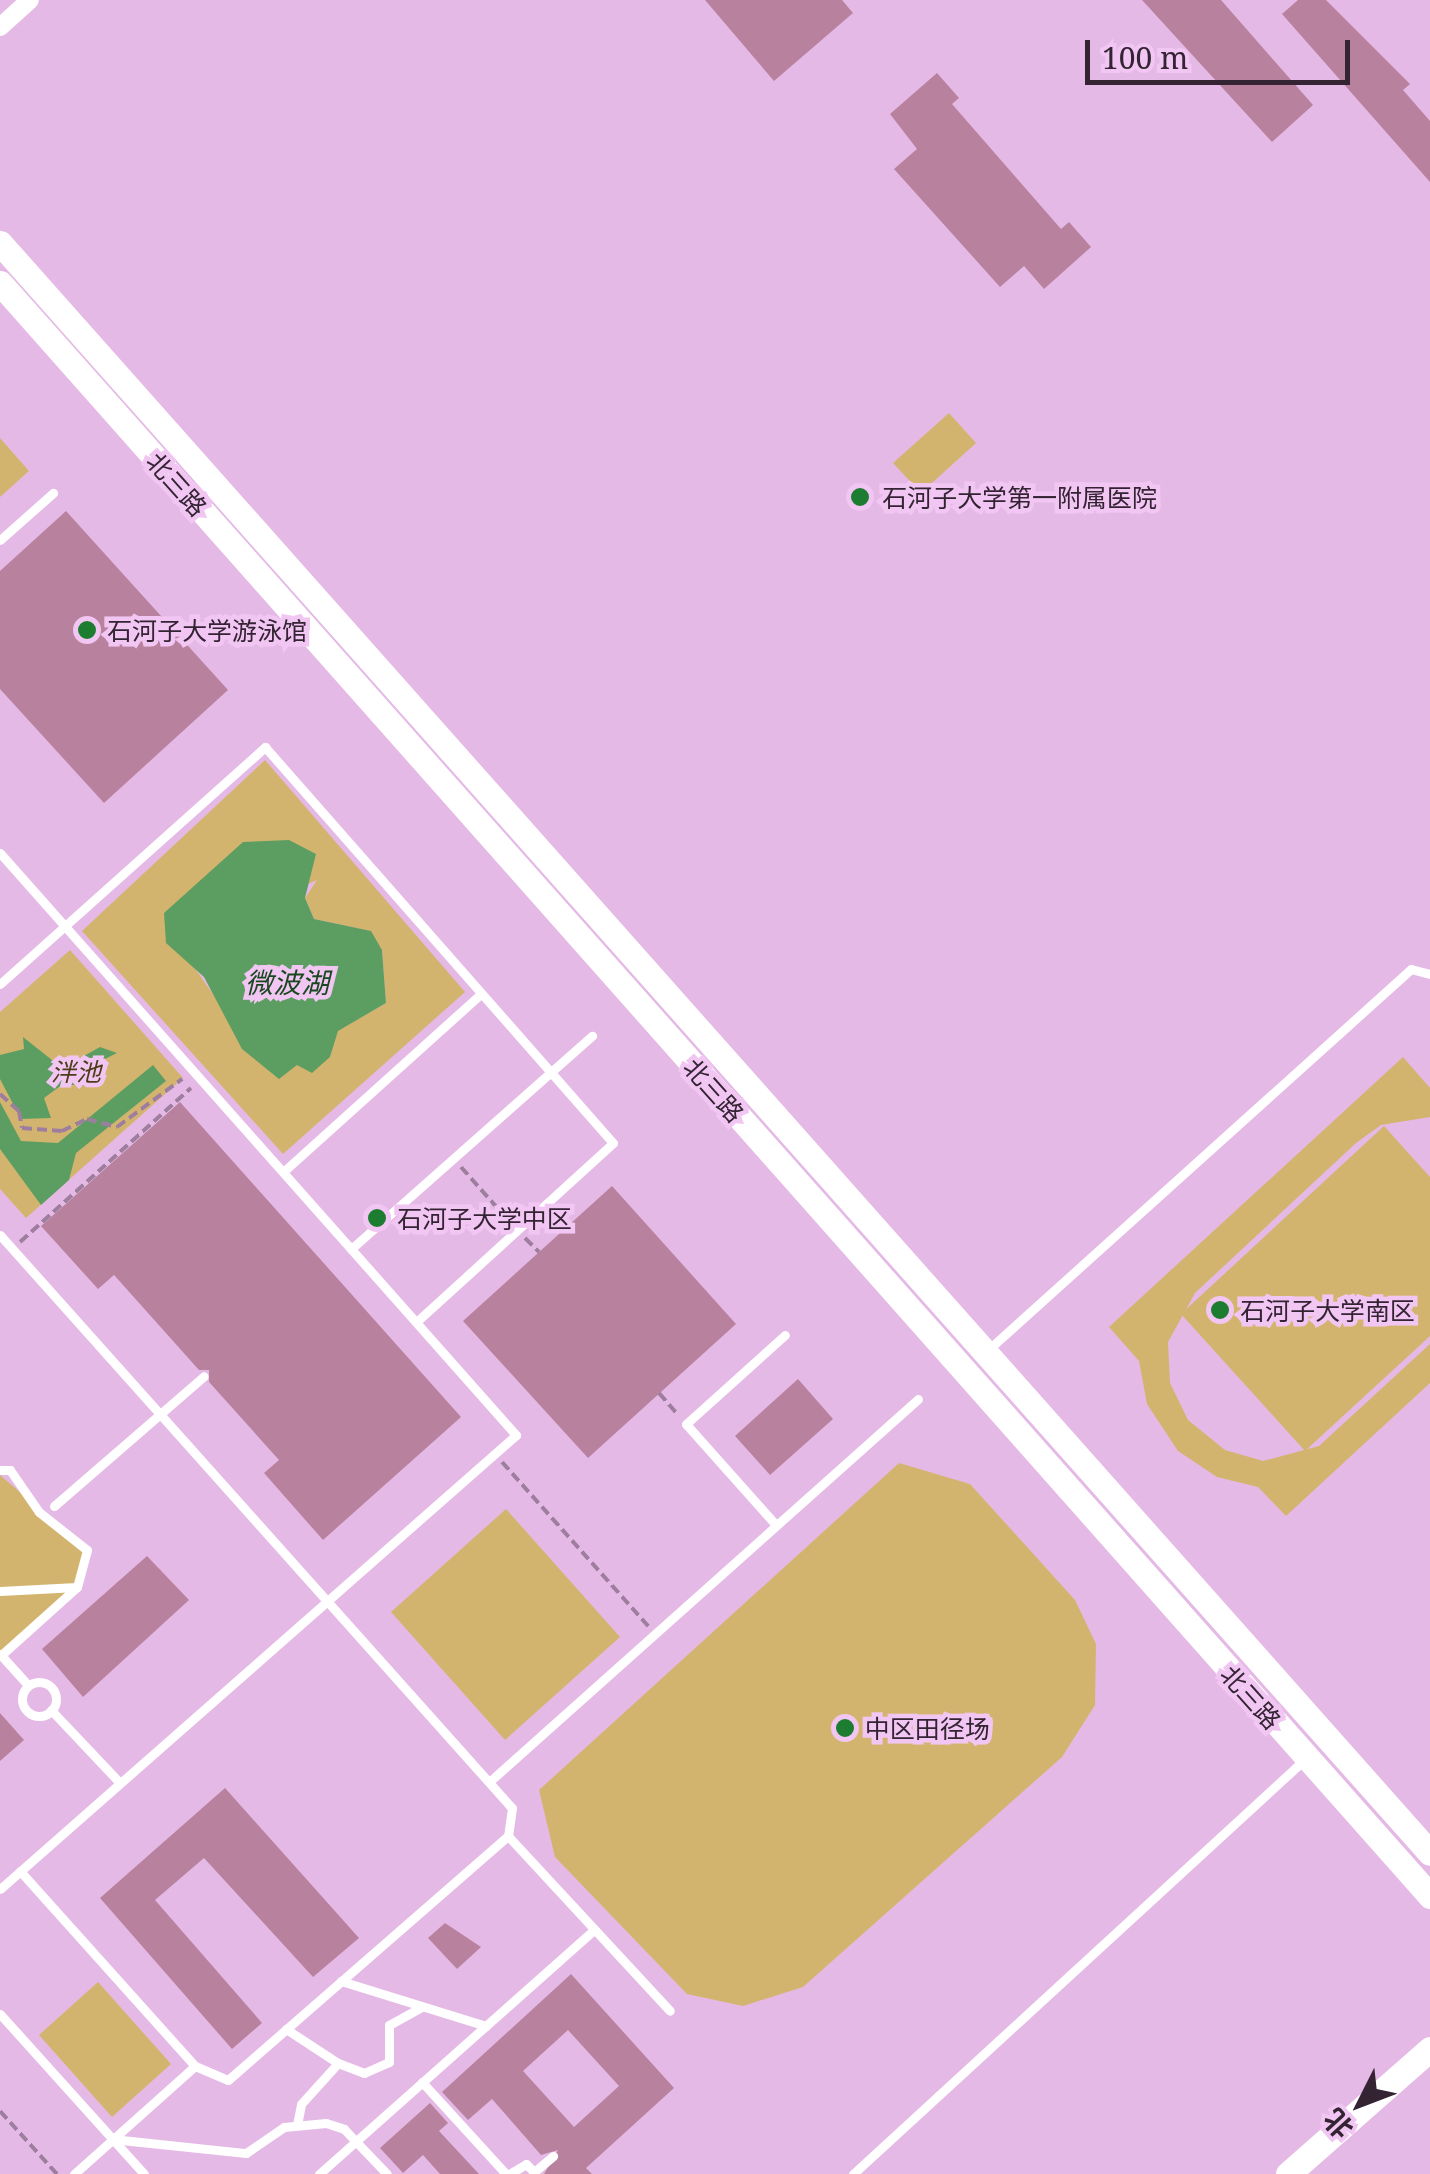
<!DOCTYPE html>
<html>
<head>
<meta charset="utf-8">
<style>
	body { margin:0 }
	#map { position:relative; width:1430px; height:2174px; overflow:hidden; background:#e5b9e5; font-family:"Noto Serif","Noto Sans SC",serif }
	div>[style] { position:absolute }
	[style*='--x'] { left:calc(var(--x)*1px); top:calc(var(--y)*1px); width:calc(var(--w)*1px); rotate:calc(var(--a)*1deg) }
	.green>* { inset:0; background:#d3b46e }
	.water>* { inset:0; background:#5c9e62 }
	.building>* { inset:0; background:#b8829f }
	.path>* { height:4px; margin-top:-2px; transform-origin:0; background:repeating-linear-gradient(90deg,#9e7e9e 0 10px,transparent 0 15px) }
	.lane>* { height:9px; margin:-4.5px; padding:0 4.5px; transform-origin:4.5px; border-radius:4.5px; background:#fff }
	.lane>.ring { margin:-4.5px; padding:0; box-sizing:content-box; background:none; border:9px solid #fff; border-radius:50% }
	.street>* { height:18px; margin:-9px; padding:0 9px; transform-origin:9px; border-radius:9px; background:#fff }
	.secondary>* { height:25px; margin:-12.5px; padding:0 12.5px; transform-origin:12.5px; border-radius:12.5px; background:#fff }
	.dots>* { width:28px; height:28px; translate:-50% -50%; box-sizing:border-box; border:5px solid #f2c6f2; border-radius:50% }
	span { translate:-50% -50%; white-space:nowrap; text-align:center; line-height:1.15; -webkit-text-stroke:9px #f2c6f2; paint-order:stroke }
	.street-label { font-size:25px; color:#332333 }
	.poi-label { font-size:25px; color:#332333 }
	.left { translate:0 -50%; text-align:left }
	.park-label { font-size:25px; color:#4c3c18; font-style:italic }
	.water-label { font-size:28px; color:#19481f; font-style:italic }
	.north { position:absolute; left:1310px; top:2054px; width:100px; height:100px; -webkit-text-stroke:8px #f2c6f2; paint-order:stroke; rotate:228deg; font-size:28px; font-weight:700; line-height:40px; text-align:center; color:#332333 }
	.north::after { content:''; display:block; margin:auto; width:35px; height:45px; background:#332333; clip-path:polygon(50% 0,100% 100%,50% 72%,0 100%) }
	.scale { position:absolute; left:1085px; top:40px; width:265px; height:45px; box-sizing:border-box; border:5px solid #332333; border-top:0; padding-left:12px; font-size:30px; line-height:35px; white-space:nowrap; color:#332333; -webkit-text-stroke:8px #f2c6f2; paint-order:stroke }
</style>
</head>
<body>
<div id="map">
	<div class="green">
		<i style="clip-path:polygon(949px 413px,976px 443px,921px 493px,893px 463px)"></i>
		<i style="clip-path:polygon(0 438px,29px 471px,0 497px)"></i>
		<i style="clip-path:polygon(evenodd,265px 760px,465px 992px,283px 1154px,82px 931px,265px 760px,317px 880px,305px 898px,314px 919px,370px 931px,382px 950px,386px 1003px,337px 1031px,330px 1057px,297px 1065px,245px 1040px,178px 944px,317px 880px)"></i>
		<i style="clip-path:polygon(70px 950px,183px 1078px,26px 1218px,0 1189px,0 1012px)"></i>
		<i style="clip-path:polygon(1403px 1057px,1430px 1088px,1430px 1117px,1381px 1125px,1356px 1143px,1195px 1293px,1168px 1342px,1170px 1383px,1188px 1420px,1225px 1450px,1263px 1461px,1319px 1446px,1430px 1344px,1430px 1383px,1286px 1516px,1258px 1487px,1217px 1477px,1178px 1451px,1147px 1404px,1139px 1361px,1109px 1327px)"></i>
		<i style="clip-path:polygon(1384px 1126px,1430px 1177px,1430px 1336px,1305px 1451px,1181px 1314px)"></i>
		<i style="clip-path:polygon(899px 1463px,970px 1484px,1075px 1600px,1096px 1644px,1095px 1705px,1062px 1757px,803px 1987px,743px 2006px,687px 1994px,555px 1857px,539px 1790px)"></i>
		<i style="clip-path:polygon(0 1475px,87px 1550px,77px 1587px,0 1656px)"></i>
		<i style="clip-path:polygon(506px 1509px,620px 1637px,505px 1740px,391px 1612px)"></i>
		<i style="clip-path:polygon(98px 1982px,171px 2064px,112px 2117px,39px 2035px)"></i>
	</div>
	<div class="water">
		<i style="clip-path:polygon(289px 840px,316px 854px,305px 898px,314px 919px,371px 931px,382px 950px,386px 1003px,338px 1031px,330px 1057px,312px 1073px,297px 1065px,279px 1079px,242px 1049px,204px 977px,166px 943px,164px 913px,243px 842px)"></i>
		<i style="clip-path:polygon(23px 1037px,62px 1068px,100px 1047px,117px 1053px,91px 1066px,96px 1087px,63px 1084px,44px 1098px,51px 1118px,21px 1119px,0 1079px,0 1055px,24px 1049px)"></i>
		<i style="clip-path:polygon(153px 1065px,166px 1081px,76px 1153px,69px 1180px,41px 1205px,0 1149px,0 1102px,21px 1141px,58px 1143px)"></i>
	</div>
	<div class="building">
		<i style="clip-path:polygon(705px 0,842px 0,853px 13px,774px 81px)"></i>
		<i style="clip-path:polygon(1142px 0,1221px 0,1313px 105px,1272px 142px)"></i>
		<i style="clip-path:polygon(1298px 0,1326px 0,1410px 84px,1403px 90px,1430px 121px,1430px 182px,1282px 14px)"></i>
		<i style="clip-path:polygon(937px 73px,959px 98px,952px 104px,1061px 229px,1069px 222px,1091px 247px,1044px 289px,1024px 266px,1000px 287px,894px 169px,917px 149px,890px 114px)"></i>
		<i style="clip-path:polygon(66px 511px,228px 690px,104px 803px,0 689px,0 571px)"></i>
		<i style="clip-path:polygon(180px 1102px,461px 1417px,323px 1540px,264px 1473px,279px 1460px,209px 1382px,209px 1370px,199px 1370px,114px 1275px,98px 1289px,41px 1226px)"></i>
		<i style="clip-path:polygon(612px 1186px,736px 1324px,588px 1458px,463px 1321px)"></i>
		<i style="clip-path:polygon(798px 1379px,833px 1419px,770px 1475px,735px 1436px)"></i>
		<i style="clip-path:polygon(147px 1556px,189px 1600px,83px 1697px,42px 1649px)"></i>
		<i style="clip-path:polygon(0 1713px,24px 1740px,0 1761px)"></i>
		<i style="clip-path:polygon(225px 1788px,359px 1938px,313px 1977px,204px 1858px,155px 1900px,262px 2023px,232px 2049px,100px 1898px)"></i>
		<i style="clip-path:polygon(445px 1923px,481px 1947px,457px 1969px,428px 1938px)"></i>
		<i style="clip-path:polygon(evenodd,571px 1974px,674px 2088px,586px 2168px,592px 2174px,544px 2174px,558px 2150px,541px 2155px,492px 2099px,468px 2120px,442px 2092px,571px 1974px,568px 2030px,619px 2086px,574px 2127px,523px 2071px,568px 2030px)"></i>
		<i style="clip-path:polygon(430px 2103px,448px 2123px,439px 2131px,479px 2174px,440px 2174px,423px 2155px,403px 2173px,380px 2148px)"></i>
	</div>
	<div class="path">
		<i style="--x:0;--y:1094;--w:25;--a:42"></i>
		<i style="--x:19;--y:1111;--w:17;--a:80"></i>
		<i style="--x:22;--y:1128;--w:40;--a:4.3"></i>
		<i style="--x:62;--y:1131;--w:28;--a:-26"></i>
		<i style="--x:87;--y:1119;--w:31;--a:15"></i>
		<i style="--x:117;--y:1127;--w:81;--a:-36.4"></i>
		<i style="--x:461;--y:1167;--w:71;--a:48.4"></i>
		<i style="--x:525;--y:1238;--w:20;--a:45"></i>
		<i style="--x:20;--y:1242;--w:230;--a:-42"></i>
		<i style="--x:659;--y:1393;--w:30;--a:49"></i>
		<i style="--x:502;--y:1462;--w:220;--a:48.3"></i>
		<i style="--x:0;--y:2111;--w:85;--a:47.9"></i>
	</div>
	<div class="lane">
		<i style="--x:0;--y:540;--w:71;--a:-41.6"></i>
		<i style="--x:0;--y:853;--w:778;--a:48.44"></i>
		<i style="--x:516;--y:1435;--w:687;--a:138.66"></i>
		<i style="--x:0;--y:984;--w:356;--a:-41.8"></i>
		<i style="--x:265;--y:747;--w:527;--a:48.69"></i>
		<i style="--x:613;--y:1143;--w:266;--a:137.7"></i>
		<i style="--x:283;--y:1172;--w:266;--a:-42"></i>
		<i style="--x:0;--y:1235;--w:768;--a:48.22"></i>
		<i style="--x:512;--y:1808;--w:28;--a:98"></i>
		<i style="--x:508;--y:1836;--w:238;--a:47.2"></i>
		<i style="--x:351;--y:1249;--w:322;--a:-41.5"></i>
		<i style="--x:989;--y:1349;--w:568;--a:-42"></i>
		<i style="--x:1411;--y:969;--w:20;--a:15"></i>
		<i style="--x:0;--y:1470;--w:10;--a:0"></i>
		<i style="--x:10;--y:1470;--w:51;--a:55.4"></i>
		<i style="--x:39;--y:1512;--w:61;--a:38.4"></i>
		<i style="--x:87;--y:1550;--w:38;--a:105"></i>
		<i style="--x:77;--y:1587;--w:103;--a:138.1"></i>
		<i style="--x:54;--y:1506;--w:198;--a:-40.9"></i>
		<i style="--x:776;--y:1525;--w:135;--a:-131.7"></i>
		<i style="--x:686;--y:1424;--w:133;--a:-42"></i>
		<i style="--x:0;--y:1591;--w:77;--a:-3"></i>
		<i style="--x:0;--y:1654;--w:42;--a:47.9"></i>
		<i class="ring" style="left:22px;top:1682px;width:25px;height:25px"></i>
		<i style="--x:51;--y:1710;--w:100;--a:46.6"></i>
		<i style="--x:489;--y:1782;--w:575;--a:-41.76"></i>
		<i style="--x:20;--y:1871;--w:262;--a:48.1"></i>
		<i style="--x:195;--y:2066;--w:36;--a:23"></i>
		<i style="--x:228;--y:2080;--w:371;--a:-41.1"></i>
		<i style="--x:341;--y:1981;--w:152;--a:17.2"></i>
		<i style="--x:0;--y:2014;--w:215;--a:48"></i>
		<i style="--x:286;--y:2029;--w:62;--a:33.2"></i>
		<i style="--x:422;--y:2082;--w:125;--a:47.6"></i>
		<i style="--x:297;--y:2125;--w:21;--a:-79"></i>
		<i style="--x:301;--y:2104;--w:55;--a:-47.9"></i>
		<i style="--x:338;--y:2063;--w:28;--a:21"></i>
		<i style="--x:364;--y:2073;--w:27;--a:-24"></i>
		<i style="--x:389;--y:2062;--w:37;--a:-90"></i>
		<i style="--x:389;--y:2025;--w:38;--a:-29"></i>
		<i style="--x:112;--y:2139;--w:135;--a:6"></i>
		<i style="--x:246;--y:2153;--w:46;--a:-34.4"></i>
		<i style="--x:284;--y:2127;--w:42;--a:-5.4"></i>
		<i style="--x:326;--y:2123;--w:19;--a:18"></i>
		<i style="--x:344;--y:2129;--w:62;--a:46.3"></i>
		<i style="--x:74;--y:2174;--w:162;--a:-41.8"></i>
		<i style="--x:319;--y:2174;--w:368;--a:-41.6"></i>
		<i style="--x:509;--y:2174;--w:20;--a:-30"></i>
		<i style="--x:526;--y:2164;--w:11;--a:45"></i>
		<i style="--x:534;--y:2172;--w:25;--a:-40"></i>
		<i style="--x:853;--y:2174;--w:612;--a:-42.55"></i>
	</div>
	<div class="street">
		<i style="--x:0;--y:27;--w:40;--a:-42"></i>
	</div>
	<div class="secondary">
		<i style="--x:0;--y:243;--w:2153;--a:48.39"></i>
		<i style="--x:0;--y:283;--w:2156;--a:48.44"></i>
		<i style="--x:1288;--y:2174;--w:189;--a:-41.4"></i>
	</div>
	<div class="dots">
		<i style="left:860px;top:497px;background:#1c7d30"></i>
		<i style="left:87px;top:630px;background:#1c7d30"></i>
		<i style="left:377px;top:1218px;background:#1c7d30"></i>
		<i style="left:1220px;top:1310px;background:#1c7d30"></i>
		<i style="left:845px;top:1728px;background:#1c7d30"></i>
	</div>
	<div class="street-label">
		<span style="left:177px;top:484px;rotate:48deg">北三路</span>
		<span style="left:714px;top:1090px;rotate:48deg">北三路</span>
		<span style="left:1251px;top:1697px;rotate:48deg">北三路</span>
	</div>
	<div class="poi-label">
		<span class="left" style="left:882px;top:497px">石河子大学第一附属医院</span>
		<span class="left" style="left:107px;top:630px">石河子大学游泳馆</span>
		<span class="left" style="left:397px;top:1218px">石河子大学中区</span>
		<span class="left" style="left:1240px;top:1310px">石河子大学南区</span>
		<span class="left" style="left:865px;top:1728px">中区田径场</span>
	</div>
	<div class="park-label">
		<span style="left:76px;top:1071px">泮池</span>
	</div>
	<div class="water-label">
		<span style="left:287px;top:982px">微波湖</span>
	</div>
	<div class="north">北</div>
	<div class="scale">100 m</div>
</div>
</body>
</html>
